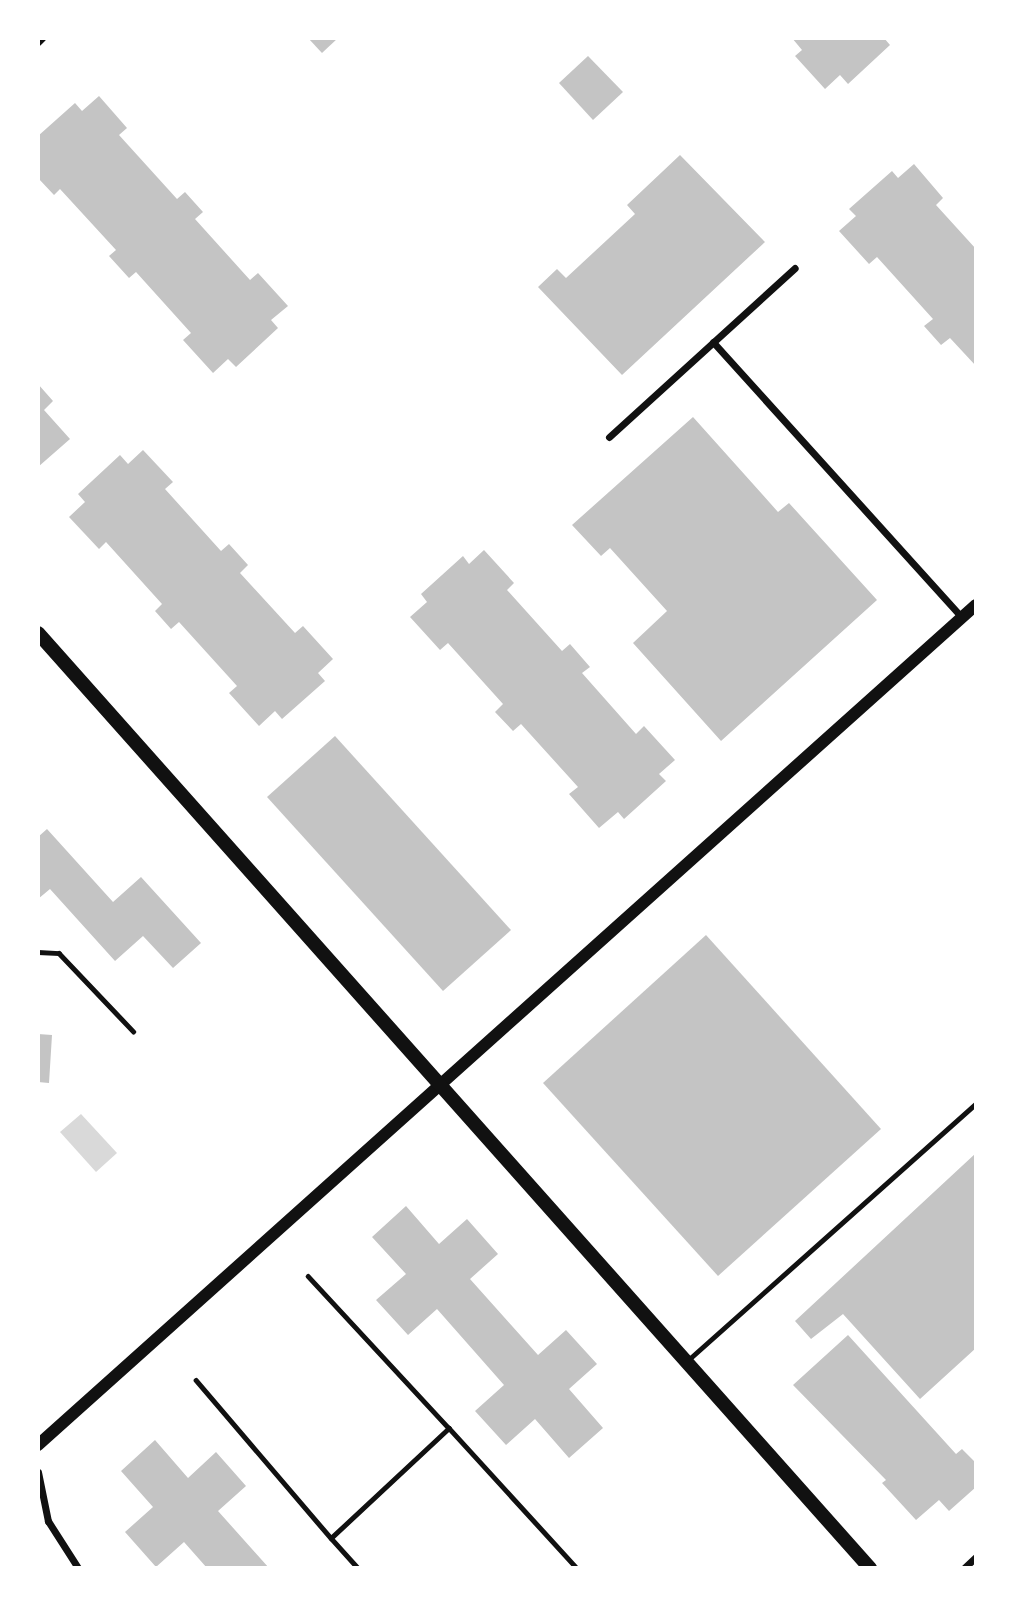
<!DOCTYPE html>
<html>
<head>
<meta charset="utf-8">
<style>
	body { margin:0 }
	#map { position:relative; width:1014px; height:1606px; overflow:hidden; background:#fff; font-family:Karla,sans-serif }
	div>[style] { position:absolute }
	[style*='--x'] { left:calc(var(--x)*1px); top:calc(var(--y)*1px); width:calc(var(--w)*1px); rotate:calc(var(--a)*1deg) }
	.water>* { inset:0; background:#d9d9d9 }
	.building>* { inset:0; background:#c4c4c4 }
	.path>* { height:4.5px; margin:-2.25px; padding:0 2.25px; transform-origin:2.25px; border-radius:2.25px; background:#111 }
	.service>* { height:5px; margin:-2.5px; padding:0 2.5px; transform-origin:2.5px; border-radius:2.5px; background:#111 }
	.minor>* { height:7px; margin:-3.5px; padding:0 3.5px; transform-origin:3.5px; border-radius:3.5px; background:#111 }
	.tertiary>* { height:12px; margin:-6px; padding:0 6px; transform-origin:6px; border-radius:6px; background:#111 }
	.secondary>* { height:14px; margin:-7px; padding:0 7px; transform-origin:7px; border-radius:7px; background:#111 }
	span { translate:-50% -50%; white-space:nowrap; text-align:center; line-height:1.15; -webkit-text-stroke:7px #fff; paint-order:stroke }
	.frame { position:absolute; inset:0; border:40px solid #fff; pointer-events:none }
</style>
</head>
<body>
<div id="map">
	<div class="water">
		<i style="clip-path:polygon(81px 1114px,117px 1153px,96px 1172px,60px 1132px)"></i>
	</div>
	<div class="building">
		<i style="clip-path:polygon(308px 38px,338px 38px,322px 53px)"></i>
		<i style="clip-path:polygon(792px 38px,884px 38px,890px 45px,848px 84px,840px 75px,825px 89px,795px 56px,802px 50px)"></i>
		<i style="clip-path:polygon(588px 56px,623px 92px,593px 120px,559px 83px)"></i>
		<i style="clip-path:polygon(99px 96px,127px 128px,119px 135px,177px 199px,185px 192px,203px 212px,195px 219px,250px 280px,258px 273px,288px 306px,271px 320px,278px 328px,236px 367px,228px 359px,213px 373px,183px 340px,191px 333px,136px 272px,129px 278px,109px 256px,116px 250px,60px 189px,54px 195px,38px 178px,38px 136px,75px 103px,82px 111px)"></i>
		<i style="clip-path:polygon(680px 155px,765px 242px,622px 375px,538px 287px,557px 269px,566px 278px,635px 214px,627px 205px)"></i>
		<i style="clip-path:polygon(914px 164px,943px 198px,936px 205px,976px 249px,976px 366px,950px 338px,941px 345px,924px 326px,933px 319px,877px 257px,869px 264px,839px 231px,856px 216px,849px 209px,892px 171px,898px 178px)"></i>
		<i style="clip-path:polygon(38px 384px,53px 401px,44px 410px,70px 439px,38px 467px)"></i>
		<i style="clip-path:polygon(693px 417px,778px 512px,789px 503px,877px 600px,721px 741px,633px 643px,667px 611px,610px 548px,601px 556px,572px 525px)"></i>
		<i style="clip-path:polygon(143px 450px,173px 482px,165px 489px,221px 551px,229px 544px,248px 565px,240px 573px,295px 633px,303px 626px,333px 659px,318px 673px,325px 681px,282px 719px,275px 711px,259px 726px,229px 693px,237px 686px,179px 622px,171px 629px,155px 611px,162px 604px,106px 542px,99px 549px,69px 517px,85px 502px,78px 494px,120px 455px,128px 464px)"></i>
		<i style="clip-path:polygon(484px 550px,514px 583px,507px 590px,562px 651px,570px 644px,590px 667px,582px 673px,636px 734px,644px 726px,675px 760px,659px 774px,666px 781px,624px 819px,618px 812px,599px 828px,569px 794px,578px 787px,521px 724px,513px 731px,495px 712px,503px 704px,448px 643px,440px 650px,410px 617px,427px 602px,421px 594px,463px 556px,469px 564px)"></i>
		<i style="clip-path:polygon(335px 736px,511px 930px,443px 991px,267px 797px)"></i>
		<i style="clip-path:polygon(47px 829px,113px 902px,141px 877px,201px 943px,173px 968px,143px 936px,115px 961px,50px 889px,38px 899px,38px 837px)"></i>
		<i style="clip-path:polygon(706px 935px,881px 1129px,718px 1276px,543px 1083px)"></i>
		<i style="clip-path:polygon(38px 1034px,52px 1035px,49px 1083px,38px 1082px)"></i>
		<i style="clip-path:polygon(976px 1153px,976px 1348px,920px 1399px,843px 1314px,811px 1339px,795px 1321px)"></i>
		<i style="clip-path:polygon(406px 1206px,439px 1244px,467px 1219px,498px 1254px,470px 1279px,538px 1355px,566px 1330px,597px 1364px,569px 1389px,603px 1428px,569px 1458px,535px 1419px,506px 1445px,475px 1411px,504px 1385px,437px 1309px,408px 1335px,376px 1300px,406px 1274px,372px 1237px)"></i>
		<i style="clip-path:polygon(848px 1335px,956px 1454px,962px 1449px,976px 1463px,976px 1487px,949px 1511px,939px 1500px,916px 1520px,882px 1483px,886px 1480px,793px 1385px)"></i>
		<i style="clip-path:polygon(155px 1440px,188px 1478px,216px 1452px,246px 1486px,218px 1511px,269px 1568px,207px 1568px,184px 1542px,156px 1567px,125px 1532px,153px 1507px,121px 1471px)"></i>
	</div>
	<div class="path">
		<i style="--x:38;--y:952;--w:21;--a:3"></i>
		<i style="--x:59;--y:953;--w:108;--a:46.5"></i>
		<i style="--x:308;--y:1276;--w:207;--a:47.2"></i>
		<i style="--x:196;--y:1380;--w:208;--a:49.5"></i>
		<i style="--x:331;--y:1538;--w:161;--a:-43"></i>
		<i style="--x:449;--y:1428;--w:190;--a:47.6"></i>
		<i style="--x:331;--y:1538;--w:40;--a:48"></i>
	</div>
	<div class="service">
		<i style="--x:688;--y:1360;--w:386;--a:-41.7"></i>
	</div>
	<div class="minor">
		<i style="--x:38;--y:42;--w:6;--a:-45"></i>
		<i style="--x:713;--y:342;--w:372;--a:47.9"></i>
		<i style="--x:609;--y:437;--w:251;--a:-42.3"></i>
		<i style="--x:38;--y:1472;--w:50;--a:78.5"></i>
		<i style="--x:48;--y:1521;--w:56;--a:57.4"></i>
		<i style="--x:964;--y:1568;--w:16;--a:-43"></i>
	</div>
	<div class="tertiary">
		<i style="--x:38;--y:1445;--w:1259;--a:-41.85"></i>
	</div>
	<div class="secondary">
		<i style="--x:38;--y:633;--w:1252;--a:48.34"></i>
	</div>
	<div class="frame"></div>
</div>
</body>
</html>
